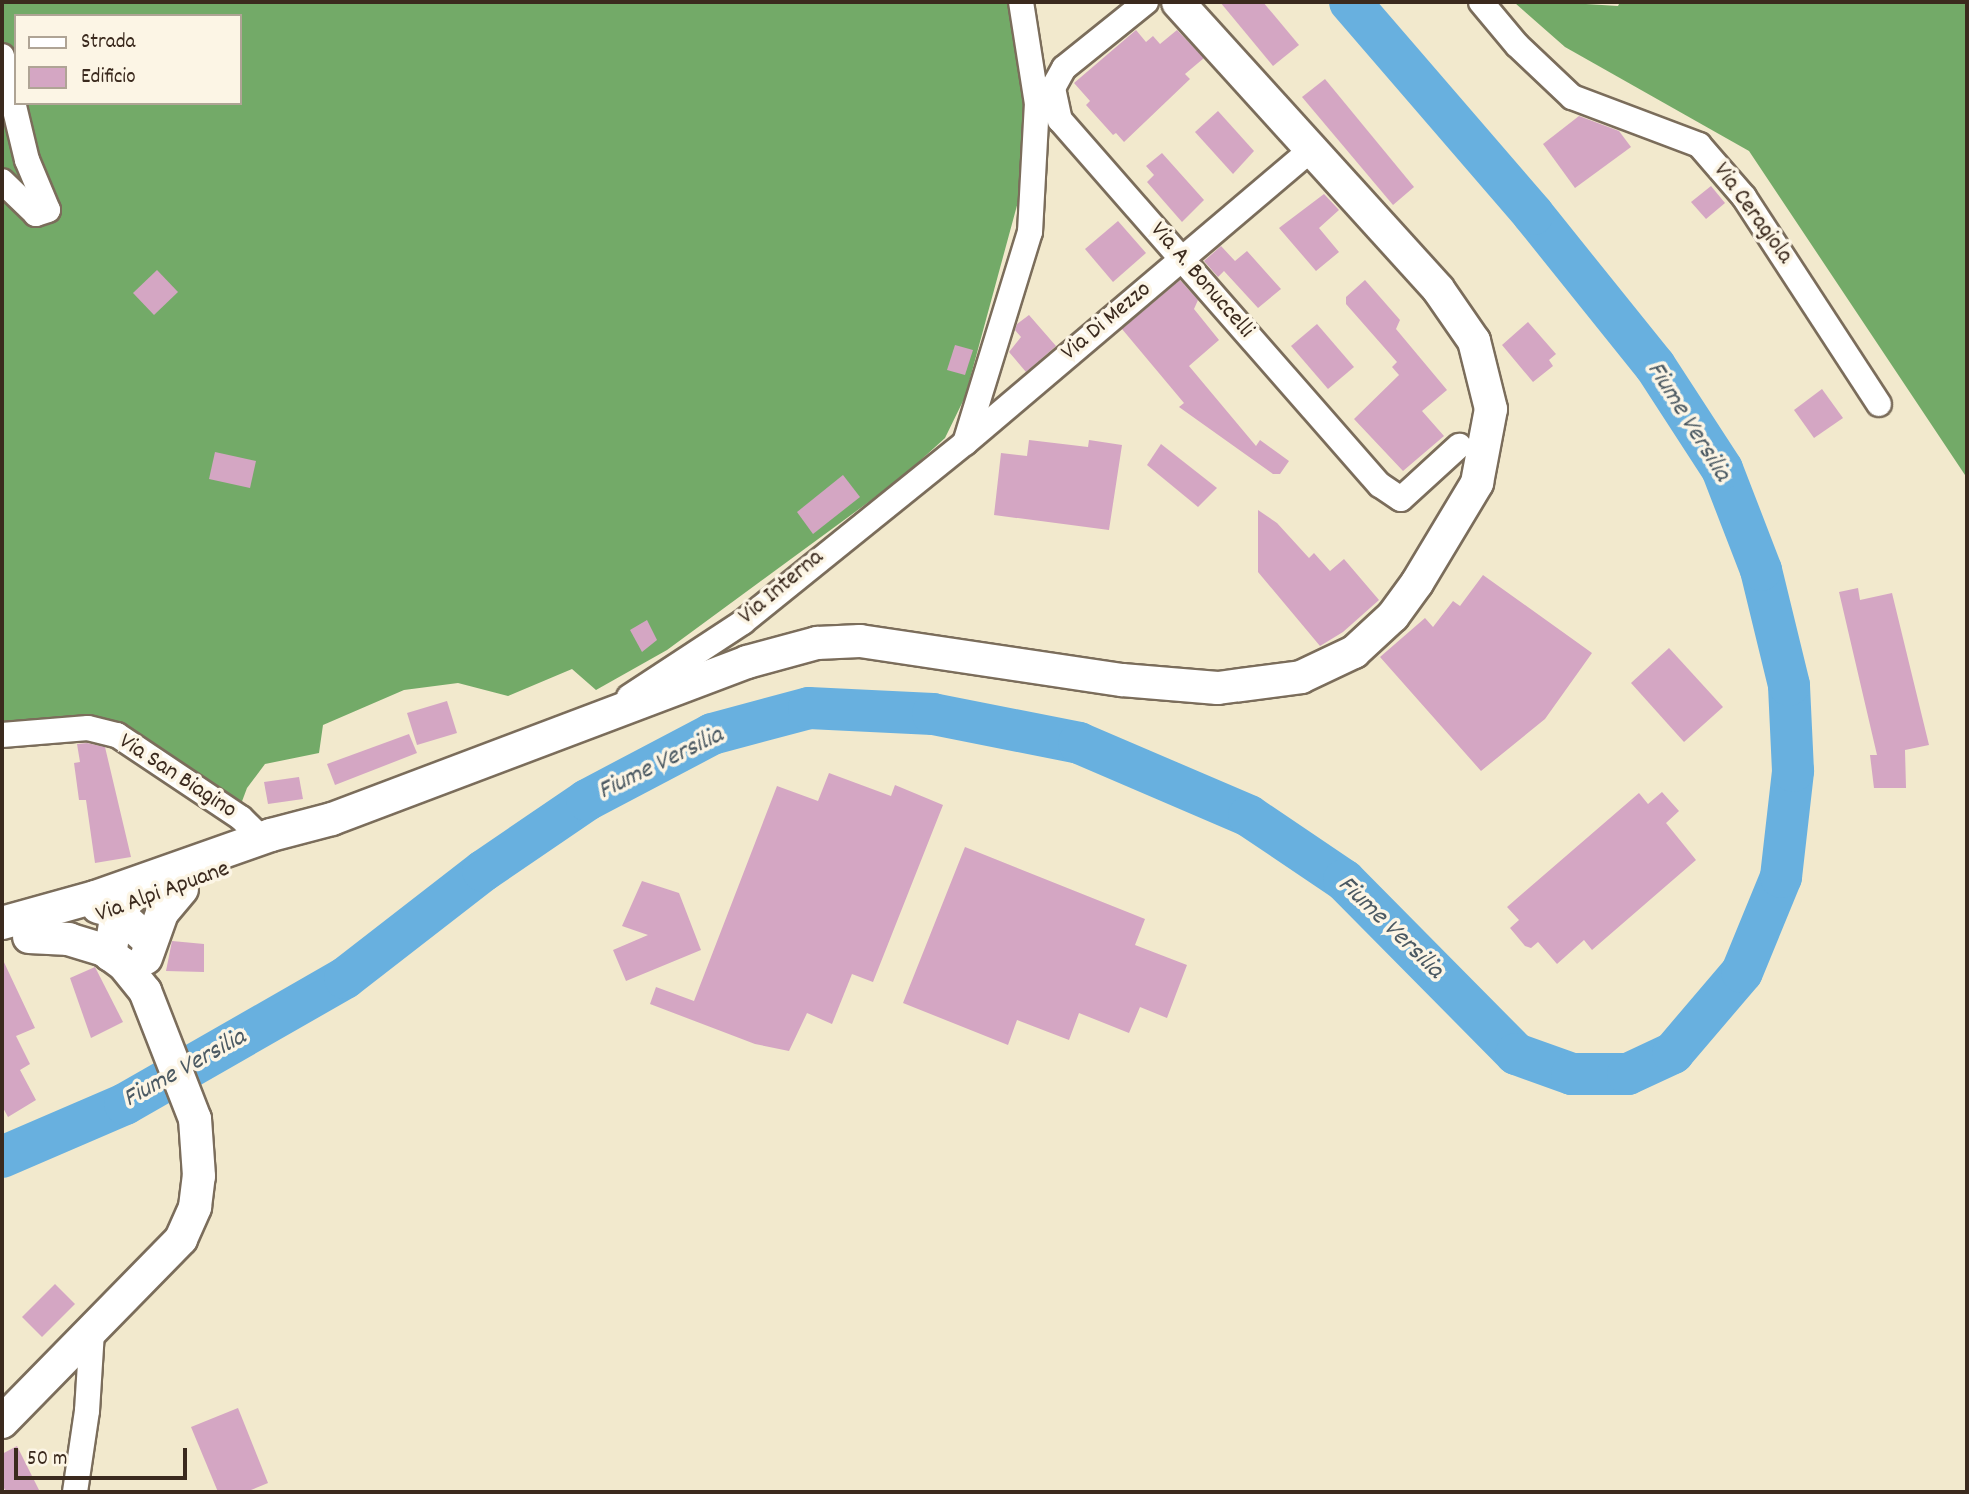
<!DOCTYPE html>
<html>
<head>
<meta charset="utf-8">
<style>
	body { margin:0 }
	#map { position:relative; width:1969px; height:1494px; overflow:hidden; background:#f2e9cd; font-family:Dekko,sans-serif }
	div>[style] { position:absolute }
	[style*='--x'] { left:calc(var(--x)*1px); top:calc(var(--y)*1px); width:calc(var(--w)*1px); rotate:calc(var(--a)*1deg) }
	.forest>* { inset:0; background:#73aa68 }
	.river>* { height:42px; margin:-21px; padding:0 21px; transform-origin:21px; border-radius:21px; background:#68b0df }
	.building>* { inset:0; background:#d4a6c3 }
	.roads { filter:drop-shadow(2px 0 #7b6d5b) drop-shadow(-2px 0 #7b6d5b) drop-shadow(0 2px #7b6d5b) drop-shadow(0 -2px #7b6d5b) }
	.minor>* { height:24px; margin:-12px; padding:0 12px; transform-origin:12px; border-radius:12px; background:#fff }
	.major>* { height:32px; margin:-16px; padding:0 16px; transform-origin:16px; border-radius:16px; background:#fff }
	span { translate:-50% -50%; white-space:nowrap; text-align:center; line-height:1.15; -webkit-text-stroke:7px #fcf5e5; paint-order:stroke }
	.street-label { font-size:24px; color:#3b2a1e }
	.water-label { font-size:26px; color:#4b5962; font-style:italic }
	.frame { position:absolute; inset:0; border:4px solid #3b2a1e; pointer-events:none }
	.legend { position:absolute; left:14px; top:14px; width:228px; height:91px; box-sizing:border-box; background:#fcf5e5; border:2px solid #afa495; margin:0; padding:9px 12px; list-style:none; font-size:21px; color:#3b2a1e }
	.legend li { display:flex; align-items:center; gap:14px; height:35px }
	.legend b { width:35px; border:2px solid #afa495 }
	.scale { position:absolute; left:14px; top:1448px; width:173px; height:32px; box-sizing:border-box; border:4px solid #3b2a1e; border-top:0; padding-left:9px; font-size:21px; line-height:24px; white-space:nowrap; color:#3b2a1e; -webkit-text-stroke:5px #fcf5e5; paint-order:stroke }
</style>
</head>
<body>
<div id="map">
	<div class="forest">
		<i style="clip-path:polygon(evenodd,2px 2px,1011px 2px,1026px 92px,1022px 187px,965px 397px,945px 438px,900px 479px,667px 650px,596px 690px,572px 669px,508px 696px,458px 683px,404px 690px,323px 725px,319px 753px,265px 764px,247px 788px,235px 820px,103px 737px,2px 745px,2px 2px,16px 16px,240px 16px,240px 103px,16px 103px,16px 16px)"></i>
		<i style="clip-path:polygon(1554px 2px,1618px 6px,1620px 2px,1967px 2px,1967px 478px,1749px 151px,1565px 47px,1515px 3px)"></i>
	</div>
	<div class="river">
		<i style="--x:2;--y:1157;--w:134;--a:-23.3"></i>
		<i style="--x:125;--y:1104;--w:254;--a:-29.8"></i>
		<i style="--x:345;--y:978;--w:175;--a:-37.8"></i>
		<i style="--x:483;--y:871;--w:126;--a:-34.3"></i>
		<i style="--x:587;--y:800;--w:141;--a:-27.8"></i>
		<i style="--x:712;--y:734;--w:100;--a:-15"></i>
		<i style="--x:809;--y:708;--w:124;--a:2.8"></i>
		<i style="--x:933;--y:714;--w:149;--a:11.2"></i>
		<i style="--x:1079;--y:743;--w:185;--a:23.2"></i>
		<i style="--x:1249;--y:816;--w:115;--a:34"></i>
		<i style="--x:1344;--y:880;--w:245;--a:45.3"></i>
		<i style="--x:1516;--y:1054;--w:59;--a:19.7"></i>
		<i style="--x:1572;--y:1074;--w:56;--a:0"></i>
		<i style="--x:1628;--y:1074;--w:50;--a:-25"></i>
		<i style="--x:1673;--y:1053;--w:106;--a:-49.6"></i>
		<i style="--x:1742;--y:972;--w:103;--a:-67.7"></i>
		<i style="--x:1781;--y:877;--w:107;--a:-83.5"></i>
		<i style="--x:1793;--y:771;--w:86;--a:-92.7"></i>
		<i style="--x:1789;--y:685;--w:118;--a:-103.7"></i>
		<i style="--x:1761;--y:570;--w:108;--a:-111.1"></i>
		<i style="--x:1722;--y:469;--w:123;--a:-123"></i>
		<i style="--x:1655;--y:366;--w:195;--a:-128.8"></i>
		<i style="--x:1533;--y:214;--w:280;--a:-130.8"></i>
	</div>
	<div class="building">
		<i style="clip-path:polygon(1220px 2px,1263px 2px,1299px 45px,1273px 66px)"></i>
		<i style="clip-path:polygon(1136px 30px,1146px 42px,1153px 36px,1160px 44px,1177px 30px,1204px 58px,1185px 74px,1190px 79px,1124px 142px,1116px 133px,1113px 135px,1086px 105px,1090px 101px,1074px 83px)"></i>
		<i style="clip-path:polygon(1325px 79px,1414px 187px,1393px 205px,1302px 97px)"></i>
		<i style="clip-path:polygon(1218px 111px,1254px 151px,1233px 174px,1195px 132px)"></i>
		<i style="clip-path:polygon(1579px 116px,1619px 131px,1631px 147px,1575px 188px,1543px 144px)"></i>
		<i style="clip-path:polygon(1162px 153px,1204px 200px,1182px 222px,1147px 182px,1154px 175px,1146px 166px)"></i>
		<i style="clip-path:polygon(1711px 186px,1725px 203px,1706px 219px,1691px 202px)"></i>
		<i style="clip-path:polygon(1324px 194px,1339px 210px,1319px 228px,1339px 252px,1316px 271px,1279px 228px)"></i>
		<i style="clip-path:polygon(1118px 221px,1146px 253px,1113px 282px,1085px 249px)"></i>
		<i style="clip-path:polygon(1221px 246px,1235px 261px,1247px 251px,1281px 289px,1258px 308px,1224px 271px,1218px 277px,1204px 261px)"></i>
		<i style="clip-path:polygon(157px 270px,178px 292px,154px 315px,133px 293px)"></i>
		<i style="clip-path:polygon(1180px 280px,1198px 300px,1194px 309px,1219px 340px,1189px 366px,1256px 446px,1260px 440px,1289px 461px,1280px 474px,1273px 474px,1179px 407px,1184px 403px,1122px 329px)"></i>
		<i style="clip-path:polygon(1365px 280px,1400px 320px,1396px 329px,1447px 390px,1422px 411px,1444px 436px,1403px 471px,1354px 419px,1399px 375px,1392px 367px,1397px 362px,1346px 304px,1346px 297px)"></i>
		<i style="clip-path:polygon(1029px 315px,1056px 346px,1026px 372px,1009px 352px,1021px 337px,1015px 330px,1017px 324px)"></i>
		<i style="clip-path:polygon(1528px 322px,1556px 354px,1549px 360px,1553px 366px,1533px 382px,1502px 345px)"></i>
		<i style="clip-path:polygon(1317px 324px,1354px 367px,1328px 389px,1291px 346px)"></i>
		<i style="clip-path:polygon(955px 345px,973px 350px,965px 375px,947px 370px)"></i>
		<i style="clip-path:polygon(1822px 389px,1843px 418px,1814px 438px,1794px 410px)"></i>
		<i style="clip-path:polygon(1029px 440px,1088px 447px,1089px 440px,1122px 445px,1109px 530px,994px 515px,1001px 453px,1027px 456px)"></i>
		<i style="clip-path:polygon(1161px 444px,1217px 488px,1198px 507px,1147px 465px)"></i>
		<i style="clip-path:polygon(215px 452px,256px 461px,250px 488px,209px 479px)"></i>
		<i style="clip-path:polygon(843px 475px,860px 497px,813px 534px,797px 512px)"></i>
		<i style="clip-path:polygon(1258px 510px,1277px 523px,1309px 558px,1314px 553px,1330px 571px,1344px 559px,1379px 600px,1343px 632px,1320px 646px,1258px 572px)"></i>
		<i style="clip-path:polygon(1483px 575px,1592px 653px,1545px 719px,1481px 771px,1380px 657px,1425px 618px,1433px 627px,1453px 601px,1460px 606px)"></i>
		<i style="clip-path:polygon(1858px 588px,1860px 600px,1892px 593px,1929px 745px,1905px 750px,1906px 788px,1874px 788px,1870px 755px,1877px 755px,1839px 592px)"></i>
		<i style="clip-path:polygon(647px 620px,657px 640px,642px 652px,630px 630px)"></i>
		<i style="clip-path:polygon(1669px 648px,1723px 707px,1684px 742px,1631px 683px)"></i>
		<i style="clip-path:polygon(447px 701px,457px 733px,417px 745px,407px 713px)"></i>
		<i style="clip-path:polygon(409px 734px,417px 753px,335px 785px,327px 764px)"></i>
		<i style="clip-path:polygon(87px 743px,105px 747px,131px 857px,95px 863px,86px 800px,79px 800px,74px 763px,80px 762px,77px 744px)"></i>
		<i style="clip-path:polygon(829px 773px,891px 796px,895px 785px,943px 805px,873px 982px,852px 974px,832px 1024px,807px 1013px,789px 1051px,755px 1044px,650px 1004px,656px 987px,694px 1001px,777px 786px,818px 801px)"></i>
		<i style="clip-path:polygon(299px 777px,303px 799px,268px 804px,264px 782px)"></i>
		<i style="clip-path:polygon(1662px 792px,1679px 811px,1666px 823px,1696px 860px,1592px 950px,1584px 940px,1557px 964px,1538px 942px,1531px 948px,1525px 946px,1510px 928px,1519px 920px,1507px 907px,1639px 793px,1648px 804px)"></i>
		<i style="clip-path:polygon(965px 847px,1145px 919px,1135px 945px,1187px 965px,1167px 1018px,1140px 1007px,1129px 1033px,1079px 1013px,1069px 1040px,1017px 1020px,1008px 1045px,903px 1003px)"></i>
		<i style="clip-path:polygon(642px 881px,679px 893px,701px 950px,626px 981px,613px 950px,648px 935px,622px 926px)"></i>
		<i style="clip-path:polygon(172px 941px,204px 944px,204px 972px,166px 971px)"></i>
		<i style="clip-path:polygon(2px 958px,35px 1028px,16px 1036px,30px 1064px,20px 1070px,36px 1100px,8px 1117px,2px 1106px)"></i>
		<i style="clip-path:polygon(95px 967px,123px 1022px,91px 1038px,70px 978px)"></i>
		<i style="clip-path:polygon(55px 1284px,75px 1304px,42px 1337px,22px 1317px)"></i>
		<i style="clip-path:polygon(238px 1408px,268px 1483px,246px 1492px,218px 1492px,191px 1427px)"></i>
		<i style="clip-path:polygon(17px 1446px,40px 1492px,7px 1492px,2px 1486px,2px 1454px)"></i>
	</div>
	<div class="roads">
		<div class="minor">
			<i style="--x:1146;--y:2;--w:105;--a:141.2"></i>
			<i style="--x:1064;--y:68;--w:23;--a:119"></i>
			<i style="--x:1053;--y:88;--w:33;--a:78"></i>
			<i style="--x:1060;--y:120;--w:485;--a:48.8"></i>
			<i style="--x:1380;--y:485;--w:25;--a:34"></i>
			<i style="--x:1401;--y:499;--w:79;--a:-42.4"></i>
			<i style="--x:1481;--y:2;--w:56;--a:50.1"></i>
			<i style="--x:1517;--y:45;--w:76;--a:43.4"></i>
			<i style="--x:1572;--y:97;--w:136;--a:20.7"></i>
			<i style="--x:1699;--y:145;--w:69;--a:49.1"></i>
			<i style="--x:1744;--y:197;--w:247;--a:56.9"></i>
			<i style="--x:2;--y:56;--w:107;--a:76.5"></i>
			<i style="--x:27;--y:160;--w:54;--a:67.2"></i>
			<i style="--x:48;--y:210;--w:13;--a:162"></i>
			<i style="--x:36;--y:214;--w:47;--a:-135.9"></i>
			<i style="--x:965;--y:443;--w:221;--a:-72.9"></i>
			<i style="--x:1030;--y:232;--w:128;--a:-86.9"></i>
			<i style="--x:1037;--y:104;--w:103;--a:-98.9"></i>
			<i style="--x:629;--y:697;--w:136;--a:-33.3"></i>
			<i style="--x:743;--y:622;--w:285;--a:-38.9"></i>
			<i style="--x:965;--y:443;--w:456;--a:-40.3"></i>
			<i style="--x:2;--y:735;--w:86;--a:-4.7"></i>
			<i style="--x:88;--y:728;--w:30;--a:14"></i>
			<i style="--x:117;--y:735;--w:149;--a:33.8"></i>
			<i style="--x:241;--y:818;--w:28;--a:45"></i>
			<i style="--x:75;--y:1492;--w:82;--a:-81.6"></i>
			<i style="--x:87;--y:1411;--w:79;--a:-86.4"></i>
		</div>
		<div class="major">
			<i style="--x:98;--y:907;--w:20;--a:15"></i>
			<i style="--x:117;--y:912;--w:43;--a:42.2"></i>
			<i style="--x:2;--y:923;--w:97;--a:-15.6"></i>
			<i style="--x:95;--y:897;--w:187;--a:-19.4"></i>
			<i style="--x:271;--y:835;--w:63;--a:-14.7"></i>
			<i style="--x:332;--y:819;--w:444;--a:-20.7"></i>
			<i style="--x:747;--y:662;--w:73;--a:-15.2"></i>
			<i style="--x:817;--y:643;--w:43;--a:-2.7"></i>
			<i style="--x:860;--y:641;--w:265;--a:8.5"></i>
			<i style="--x:1122;--y:680;--w:96;--a:4.8"></i>
			<i style="--x:1218;--y:688;--w:84;--a:-7.5"></i>
			<i style="--x:1301;--y:677;--w:59;--a:-25.3"></i>
			<i style="--x:1354;--y:652;--w:53;--a:-42.7"></i>
			<i style="--x:1393;--y:616;--w:41;--a:-54"></i>
			<i style="--x:1417;--y:583;--w:117;--a:-59"></i>
			<i style="--x:1477;--y:483;--w:75;--a:-79.3"></i>
			<i style="--x:1491;--y:409;--w:70;--a:-104"></i>
			<i style="--x:1474;--y:341;--w:63;--a:-124.7"></i>
			<i style="--x:1438;--y:289;--w:387;--a:-132.2"></i>
			<i style="--x:110;--y:955;--w:44;--a:-80.8"></i>
			<i style="--x:117;--y:912;--w:25;--a:-47"></i>
			<i style="--x:134;--y:894;--w:17;--a:-21"></i>
			<i style="--x:146;--y:958;--w:48;--a:-70.4"></i>
			<i style="--x:162;--y:913;--w:31;--a:-50"></i>
			<i style="--x:2;--y:1422;--w:256;--a:-45.6"></i>
			<i style="--x:181;--y:1239;--w:35;--a:-66"></i>
			<i style="--x:195;--y:1207;--w:31;--a:-83"></i>
			<i style="--x:199;--y:1176;--w:57;--a:-94"></i>
			<i style="--x:195;--y:1119;--w:137;--a:-111.3"></i>
			<i style="--x:145;--y:991;--w:35;--a:-129"></i>
			<i style="--x:123;--y:964;--w:24;--a:-144"></i>
			<i style="--x:104;--y:950;--w:37;--a:-163"></i>
			<i style="--x:69;--y:939;--w:40;--a:-177.1"></i>
		</div>
	</div>
	<div class="street-label">
		<span style="left:1752px;top:214px;rotate:54deg">Via Ceragiola</span>
		<span style="left:1201px;top:281px;rotate:49deg">Via A. Bonuccelli</span>
		<span style="left:1107px;top:322px;rotate:-40deg">Via Di Mezzo</span>
		<span style="left:782px;top:588px;rotate:-40deg">Via Interna</span>
		<span style="left:177px;top:777px;rotate:33deg">Via San Biagino</span>
		<span style="left:163px;top:893px;rotate:-20deg">Via Alpi Apuane</span>
	</div>
	<div class="water-label">
		<span style="left:1688px;top:422px;rotate:58deg">Fiume Versilia</span>
		<span style="left:661px;top:764px;rotate:-26deg">Fiume Versilia</span>
		<span style="left:1390px;top:928px;rotate:44deg">Fiume Versilia</span>
		<span style="left:185px;top:1069px;rotate:-29deg">Fiume Versilia</span>
	</div>
	<div class="frame"></div>
	<ul class="legend">
	<li><b style="height:9px;background:#fff"></b>Strada</li>
	<li><b style="height:19px;background:#d4a6c3"></b>Edificio</li>
	</ul>
	<div class="scale">50 m</div>
</div>
</body>
</html>
